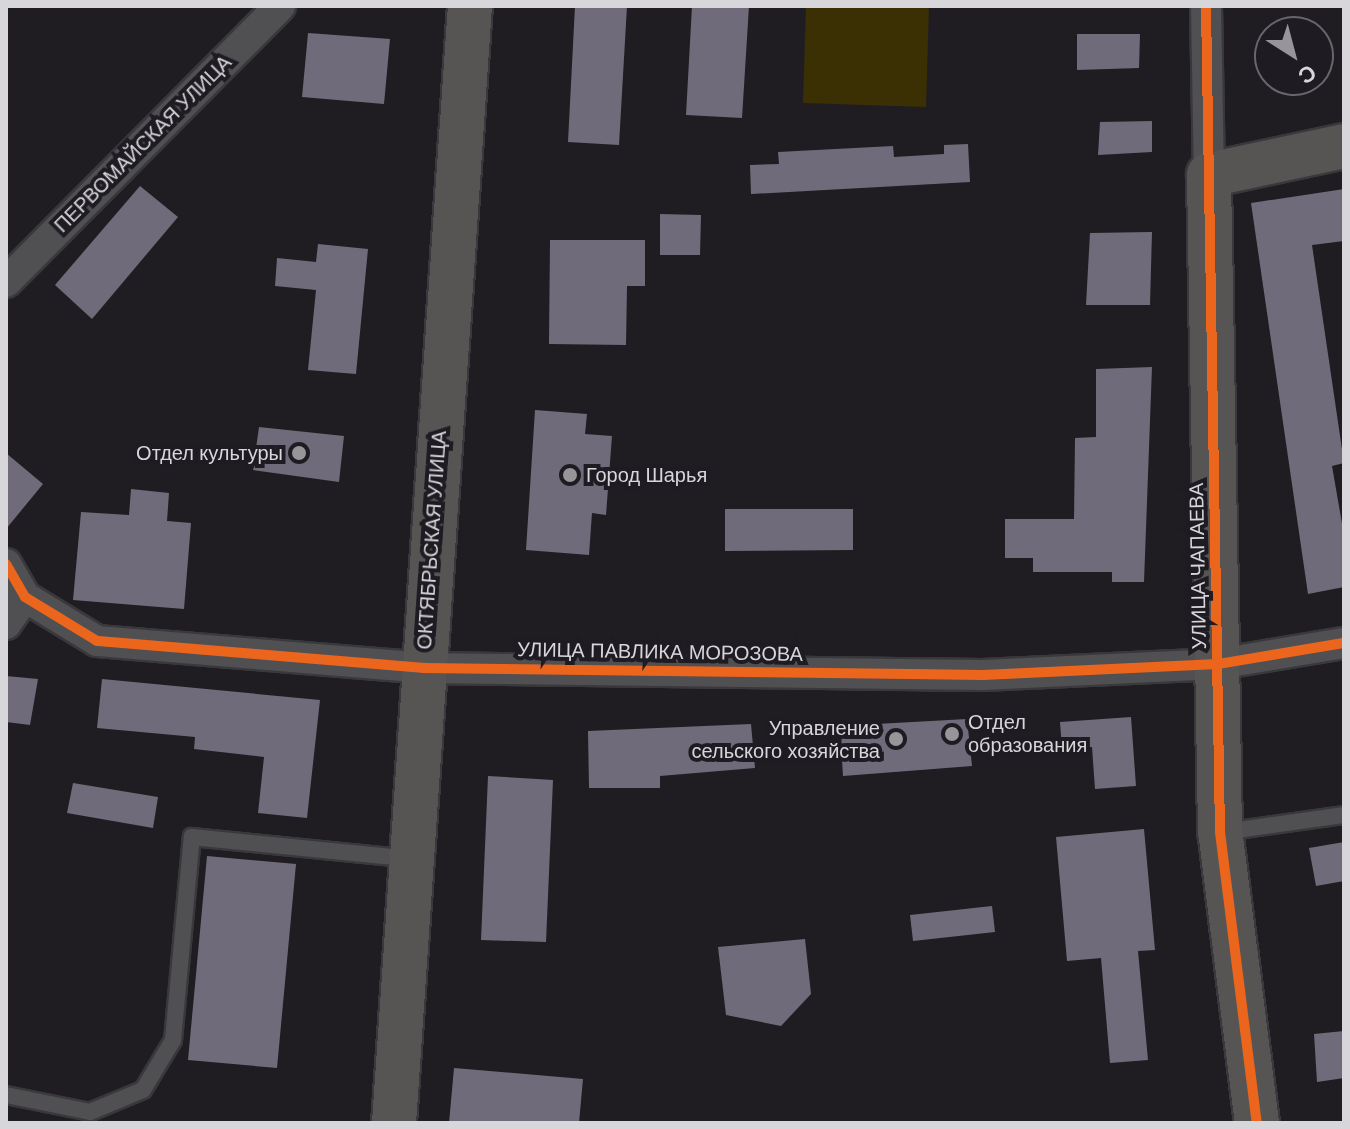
<!DOCTYPE html>
<html>
<head>
<meta charset="utf-8">
<style>
	body { margin:0 }
	#map { position:relative; width:1350px; height:1129px; overflow:hidden; background:#1f1d21; font-family:"DM Sans",sans-serif }
	div>[style] { position:absolute }
	[style*='--x'] { left:calc(var(--x)*1px); top:calc(var(--y)*1px); width:calc(var(--w)*1px); rotate:calc(var(--a)*1deg) }
	.green>* { inset:0; background:#3b3004 }
	.building>* { inset:0; background:#706b7a }
	.roads { filter:drop-shadow(2px 0 #39383c) drop-shadow(-2px 0 #39383c) drop-shadow(0 2px #39383c) drop-shadow(0 -2px #39383c) }
	.lane>* { height:16px; margin:-8px; padding:0 8px; transform-origin:8px; border-radius:8px; background:#504f52 }
	.street>* { height:30px; margin:-15px; padding:0 15px; transform-origin:15px; border-radius:15px; background:#504f52 }
	.secondary>* { height:44px; margin:-22px; padding:0 22px; transform-origin:22px; border-radius:22px; background:#575554 }
	.cycleway>* { height:10px; margin:-5px; padding:0 5px; transform-origin:5px; border-radius:5px; background:#eb651d }
	.dots>* { width:22px; height:22px; translate:-50% -50%; box-sizing:border-box; border:4px solid #1e1c22; border-radius:50% }
	span { translate:-50% -50%; white-space:nowrap; text-align:center; line-height:1.15; -webkit-text-stroke:8px #1e1c22; paint-order:stroke }
	.street-label { font-size:20px; color:#d7d6da }
	.poi-label { font-size:20px; color:#d7d6da }
	.right { translate:-100% -50%; text-align:right }
	.left { translate:0 -50%; text-align:left }
	.frame { position:absolute; inset:0; border:8px solid #d7d6da; pointer-events:none }
	.north { position:absolute; left:1254px; top:16px; width:80px; height:80px; box-sizing:border-box; background:#1e1c22; border:2px solid #68666c; border-radius:50%; rotate:144deg; font-size:22px; font-weight:700; line-height:32px; text-align:center; color:#d7d6da }
	.north::after { content:''; display:block; margin:auto; width:28px; height:36px; background:#979599; clip-path:polygon(50% 0,100% 100%,50% 72%,0 100%) }
</style>
</head>
<body>
<div id="map">
	<div class="green">
		<i style="clip-path:polygon(806px 6px,929px 6px,926px 107px,803px 103px)"></i>
	</div>
	<div class="building">
		<i style="clip-path:polygon(575px 6px,627px 6px,619px 145px,568px 142px)"></i>
		<i style="clip-path:polygon(692px 6px,749px 6px,742px 118px,686px 115px)"></i>
		<i style="clip-path:polygon(308px 33px,390px 39px,384px 104px,302px 97px)"></i>
		<i style="clip-path:polygon(1077px 34px,1140px 34px,1139px 68px,1077px 70px)"></i>
		<i style="clip-path:polygon(1152px 121px,1152px 152px,1098px 155px,1100px 122px)"></i>
		<i style="clip-path:polygon(968px 144px,970px 182px,751px 194px,750px 165px,779px 164px,778px 152px,893px 146px,894px 157px,944px 154px,944px 145px)"></i>
		<i style="clip-path:polygon(140px 186px,178px 217px,92px 319px,55px 285px)"></i>
		<i style="clip-path:polygon(1344px 189px,1344px 241px,1312px 245px,1344px 463px,1332px 466px,1344px 535px,1344px 587px,1308px 594px,1251px 203px)"></i>
		<i style="clip-path:polygon(660px 214px,701px 215px,700px 255px,660px 255px)"></i>
		<i style="clip-path:polygon(1152px 232px,1150px 305px,1086px 305px,1090px 233px)"></i>
		<i style="clip-path:polygon(550px 240px,645px 240px,645px 286px,627px 286px,626px 345px,549px 344px)"></i>
		<i style="clip-path:polygon(318px 244px,368px 249px,356px 374px,308px 370px,316px 290px,275px 286px,277px 258px,316px 262px)"></i>
		<i style="clip-path:polygon(1152px 367px,1144px 582px,1112px 582px,1112px 572px,1033px 572px,1033px 558px,1005px 558px,1005px 519px,1074px 519px,1075px 438px,1096px 437px,1096px 369px)"></i>
		<i style="clip-path:polygon(535px 410px,587px 414px,585px 434px,612px 436px,606px 515px,592px 513px,589px 555px,526px 550px)"></i>
		<i style="clip-path:polygon(259px 427px,344px 436px,339px 482px,253px 470px)"></i>
		<i style="clip-path:polygon(6px 453px,43px 484px,6px 529px)"></i>
		<i style="clip-path:polygon(131px 489px,169px 493px,167px 521px,191px 523px,184px 609px,73px 600px,81px 512px,129px 515px)"></i>
		<i style="clip-path:polygon(725px 509px,853px 509px,853px 550px,725px 551px)"></i>
		<i style="clip-path:polygon(6px 676px,38px 679px,30px 725px,6px 722px)"></i>
		<i style="clip-path:polygon(102px 679px,320px 700px,307px 818px,258px 813px,264px 757px,194px 749px,195px 737px,97px 728px)"></i>
		<i style="clip-path:polygon(1131px 717px,1136px 786px,1095px 789px,1092px 747px,1062px 749px,1060px 722px)"></i>
		<i style="clip-path:polygon(967px 719px,972px 766px,843px 776px,840px 726px)"></i>
		<i style="clip-path:polygon(751px 724px,755px 768px,660px 776px,660px 788px,589px 788px,588px 731px)"></i>
		<i style="clip-path:polygon(488px 776px,553px 780px,546px 942px,481px 940px)"></i>
		<i style="clip-path:polygon(73px 783px,158px 797px,153px 828px,67px 813px)"></i>
		<i style="clip-path:polygon(1144px 829px,1155px 950px,1138px 951px,1148px 1060px,1110px 1063px,1101px 958px,1067px 961px,1056px 837px)"></i>
		<i style="clip-path:polygon(1344px 842px,1344px 881px,1316px 886px,1309px 848px)"></i>
		<i style="clip-path:polygon(207px 856px,296px 864px,277px 1068px,188px 1060px)"></i>
		<i style="clip-path:polygon(992px 906px,995px 932px,913px 941px,910px 915px)"></i>
		<i style="clip-path:polygon(805px 939px,811px 994px,781px 1026px,726px 1015px,718px 947px)"></i>
		<i style="clip-path:polygon(1344px 1031px,1344px 1078px,1317px 1082px,1314px 1034px)"></i>
		<i style="clip-path:polygon(454px 1068px,583px 1079px,579px 1123px,449px 1123px)"></i>
	</div>
	<div class="roads">
		<div class="lane">
			<i style="--x:1223;--y:832;--w:122;--a:-8"></i>
			<i style="--x:6;--y:1095;--w:86;--a:11.4"></i>
			<i style="--x:90;--y:1112;--w:57;--a:-22.5"></i>
			<i style="--x:143;--y:1090;--w:58;--a:-59"></i>
			<i style="--x:173;--y:1040;--w:204;--a:-84.7"></i>
			<i style="--x:192;--y:837;--w:220;--a:5.7"></i>
		</div>
		<div class="street">
			<i style="--x:1206;--y:6;--w:169;--a:89"></i>
			<i style="--x:6;--y:282;--w:389;--a:-45.2"></i>
			<i style="--x:6;--y:564;--w:38;--a:60"></i>
			<i style="--x:25;--y:597;--w:84;--a:31.4"></i>
			<i style="--x:97;--y:641;--w:327;--a:4.7"></i>
			<i style="--x:423;--y:668;--w:560;--a:0.72"></i>
			<i style="--x:983;--y:675;--w:235;--a:-2.7"></i>
			<i style="--x:1218;--y:664;--w:128;--a:-9.5"></i>
			<i style="--x:6;--y:624;--w:33;--a:-55"></i>
		</div>
		<div class="secondary">
			<i style="--x:394;--y:1123;--w:1120;--a:-86.11"></i>
			<i style="--x:1257;--y:1123;--w:293;--a:-97.2"></i>
			<i style="--x:1220;--y:832;--w:657;--a:-90.96"></i>
			<i style="--x:1209;--y:175;--w:138;--a:-12.1"></i>
		</div>
	</div>
	<div class="cycleway">
		<i style="--x:1206;--y:6;--w:826;--a:89.03"></i>
		<i style="--x:1220;--y:832;--w:293;--a:82.8"></i>
		<i style="--x:6;--y:564;--w:38;--a:60"></i>
		<i style="--x:25;--y:597;--w:84;--a:31.4"></i>
		<i style="--x:97;--y:641;--w:327;--a:4.7"></i>
		<i style="--x:423;--y:668;--w:560;--a:0.72"></i>
		<i style="--x:983;--y:675;--w:235;--a:-2.7"></i>
		<i style="--x:1218;--y:664;--w:128;--a:-9.5"></i>
	</div>
	<div class="dots">
		<i style="left:299px;top:453px;background:#979599"></i>
		<i style="left:570px;top:475px;background:#979599"></i>
		<i style="left:952px;top:734px;background:#979599"></i>
		<i style="left:896px;top:739px;background:#979599"></i>
	</div>
	<div class="street-label">
		<span style="left:143px;top:144px;rotate:-45deg">ПЕРВОМАЙСКАЯ УЛИЦА</span>
		<span style="left:432px;top:540px;rotate:-86deg">ОКТЯБРЬСКАЯ УЛИЦА</span>
		<span style="left:1198px;top:566px;rotate:-91deg">УЛИЦА ЧАПАЕВА</span>
		<span style="left:660px;top:652px;rotate:1deg">УЛИЦА ПАВЛИКА МОРОЗОВА</span>
	</div>
	<div class="poi-label">
		<span class="right" style="left:283px;top:453px">Отдел культуры</span>
		<span class="left" style="left:586px;top:475px">Город Шарья</span>
		<span class="left" style="left:968px;top:734px">Отдел<br>образования</span>
		<span class="right" style="left:880px;top:740px">Управление<br>сельского хозяйства</span>
	</div>
	<div class="frame"></div>
	<div class="north">С</div>
</div>
</body>
</html>
